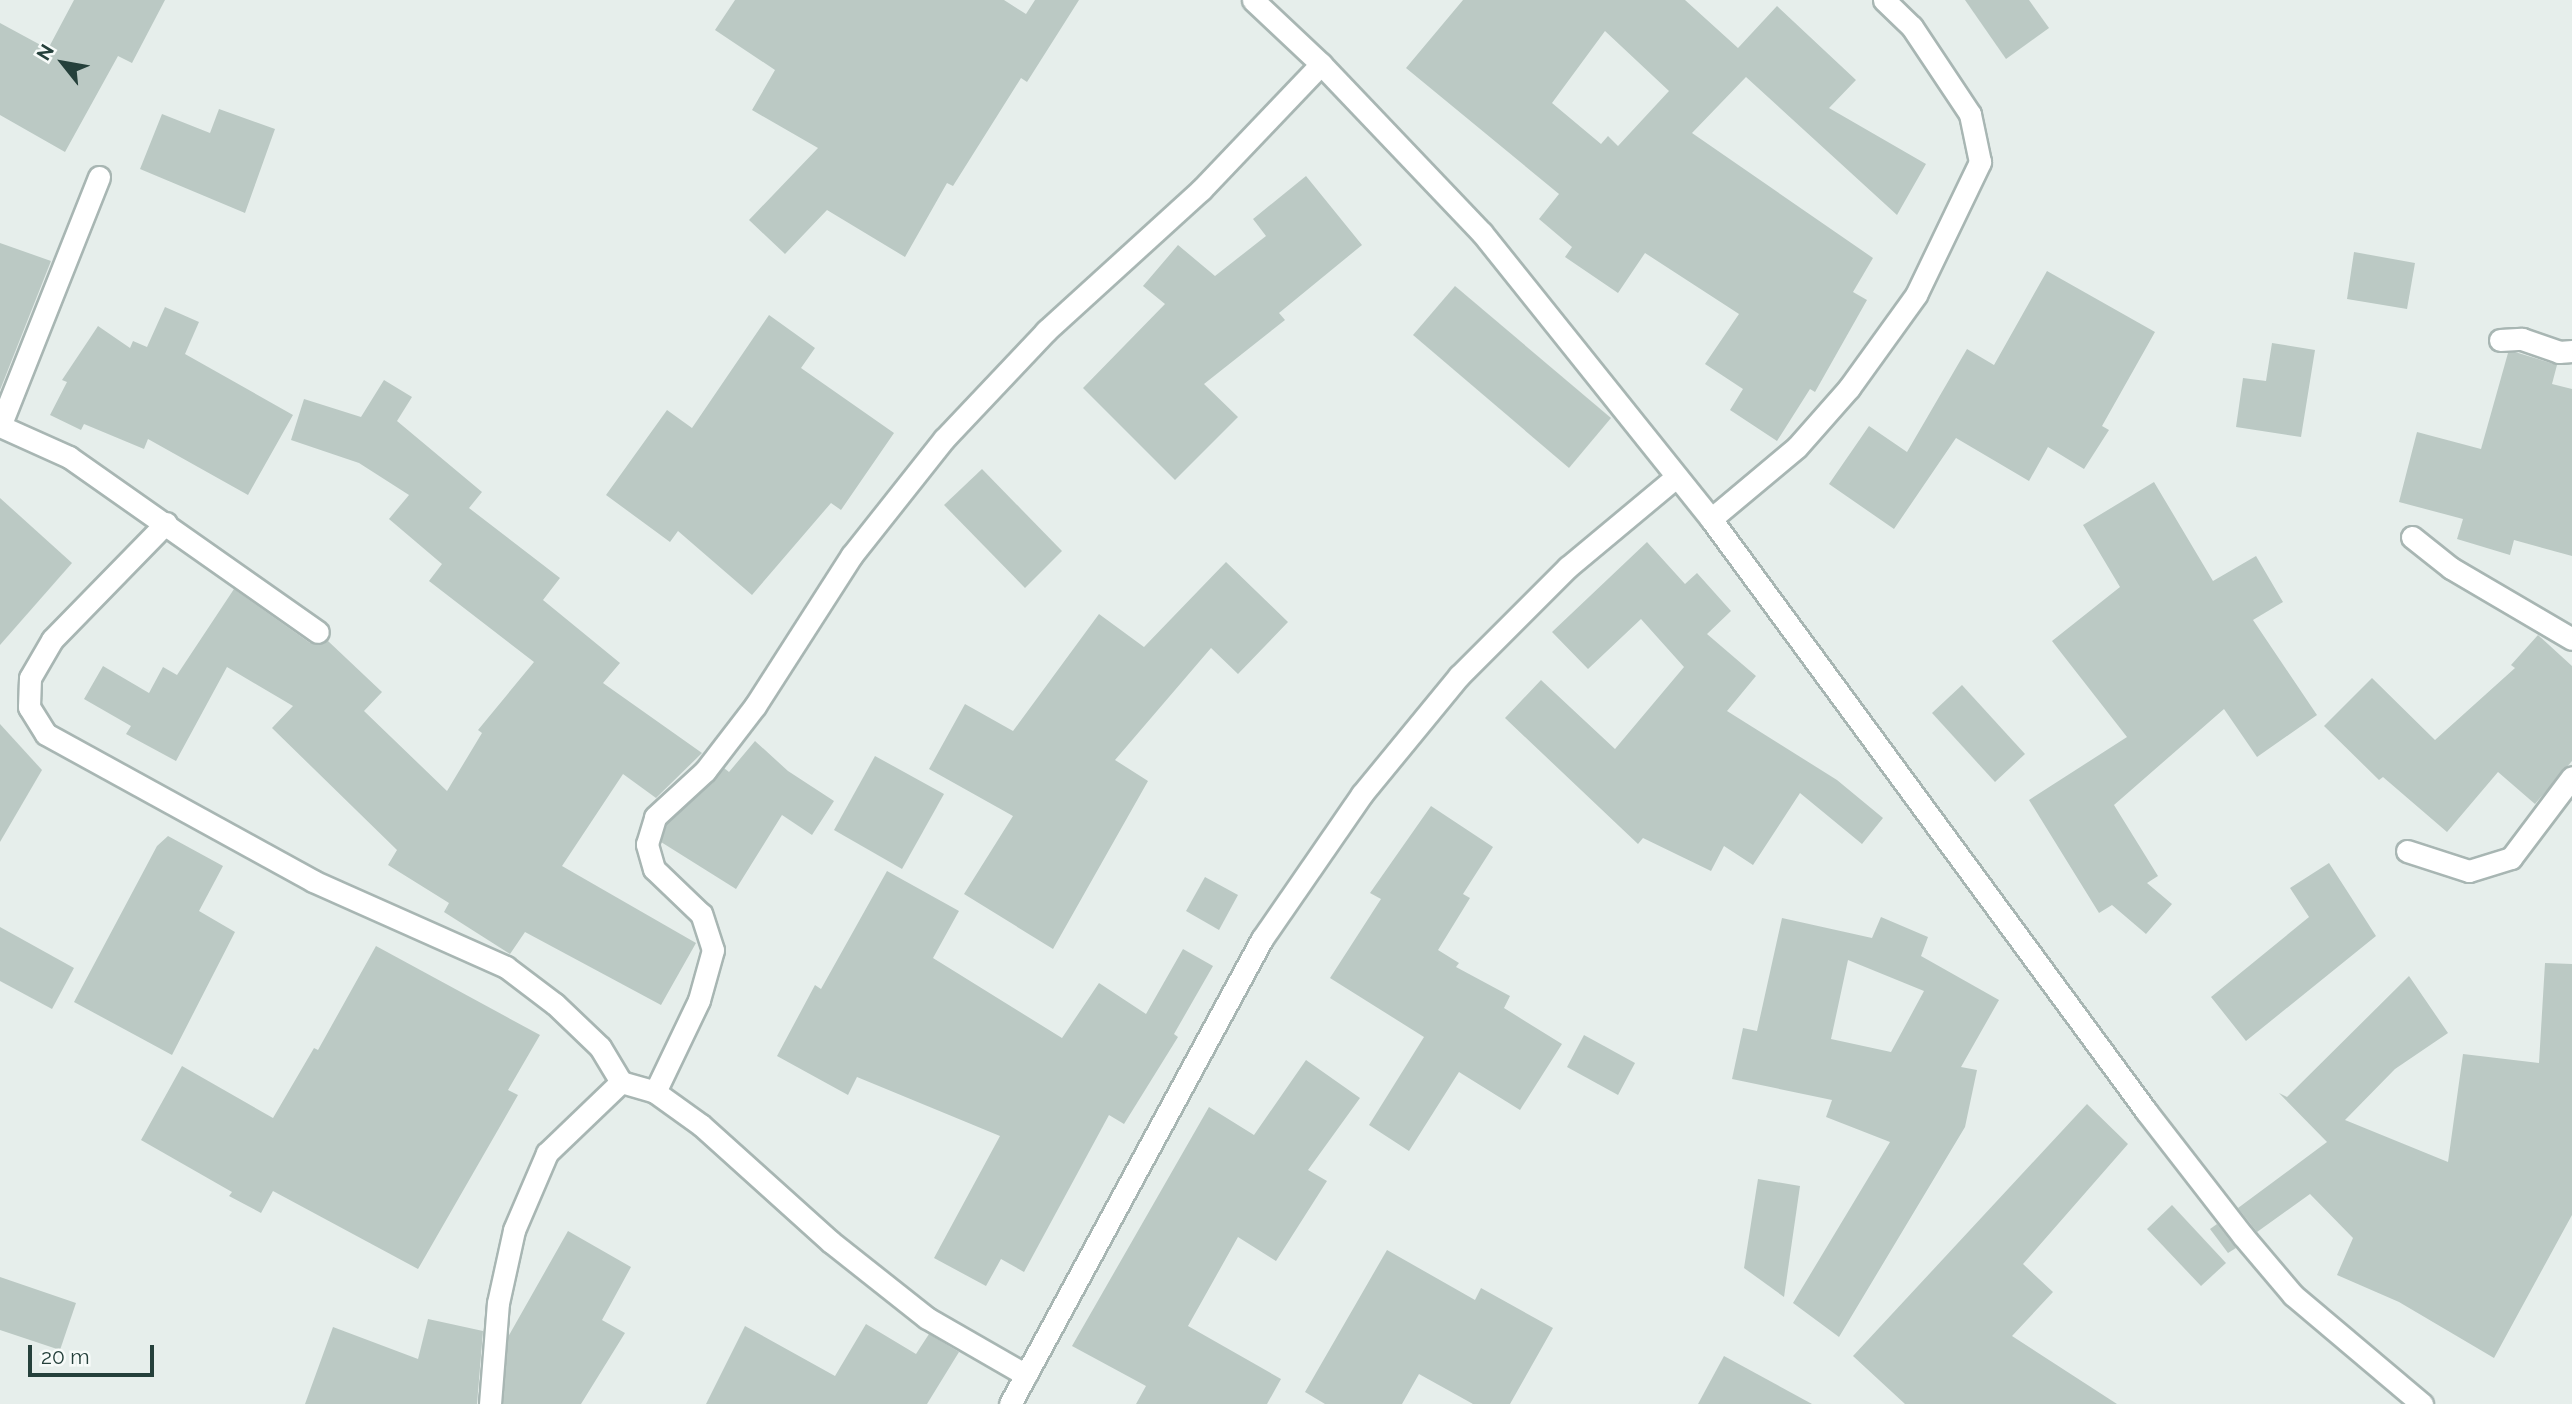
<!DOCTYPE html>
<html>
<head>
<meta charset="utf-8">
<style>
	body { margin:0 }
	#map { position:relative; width:2572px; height:1404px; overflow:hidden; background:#e6eeeb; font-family:Raleway,sans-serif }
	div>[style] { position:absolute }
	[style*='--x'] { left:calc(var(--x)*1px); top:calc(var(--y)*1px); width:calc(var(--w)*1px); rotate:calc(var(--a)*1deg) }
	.building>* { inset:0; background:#bbc9c4 }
	.roads { filter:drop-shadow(2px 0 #a8b6b3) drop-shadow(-2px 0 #a8b6b3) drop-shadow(0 2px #a8b6b3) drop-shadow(0 -2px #a8b6b3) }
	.minor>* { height:21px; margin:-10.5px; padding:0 10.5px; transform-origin:10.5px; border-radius:10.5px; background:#fff }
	span { translate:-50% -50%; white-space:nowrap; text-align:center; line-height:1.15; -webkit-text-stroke:5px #f7fbf9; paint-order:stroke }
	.north { position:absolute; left:28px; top:28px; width:70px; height:70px; -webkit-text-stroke:5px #f7fbf9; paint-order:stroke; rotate:301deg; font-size:19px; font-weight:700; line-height:28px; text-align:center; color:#25403b }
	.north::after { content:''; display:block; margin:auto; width:24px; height:32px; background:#25403b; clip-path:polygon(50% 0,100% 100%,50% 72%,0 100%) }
	.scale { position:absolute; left:28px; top:1345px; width:126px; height:32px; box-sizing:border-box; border:4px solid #25403b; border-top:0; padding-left:9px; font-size:21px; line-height:24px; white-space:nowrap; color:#25403b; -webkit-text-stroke:5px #f7fbf9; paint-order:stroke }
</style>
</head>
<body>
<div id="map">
	<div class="building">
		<i style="clip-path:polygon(74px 0,165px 0,132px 63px,118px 56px,65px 152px,0 115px,0 23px,48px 49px)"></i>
		<i style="clip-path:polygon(735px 0,1004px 0,1026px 14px,1035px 0,1079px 0,1027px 82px,1021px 78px,953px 186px,947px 183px,905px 257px,827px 210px,785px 254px,749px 220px,818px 148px,752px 110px,775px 70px,715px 30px)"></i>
		<i style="clip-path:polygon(evenodd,1463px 0,1685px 0,1738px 48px,1777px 6px,1856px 80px,1829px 108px,1926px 164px,1897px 215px,1746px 77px,1692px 133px,1873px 258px,1853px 292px,1867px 300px,1815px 392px,1810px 389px,1777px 441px,1730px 410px,1743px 389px,1705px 364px,1739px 314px,1645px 253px,1618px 293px,1565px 257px,1572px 247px,1539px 219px,1559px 194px,1406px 68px,1463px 0,1605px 31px,1669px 91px,1618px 146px,1608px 136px,1601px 144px,1552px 103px,1605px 31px)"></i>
		<i style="clip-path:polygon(1965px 0,2029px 0,2049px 28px,2006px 59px)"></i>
		<i style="clip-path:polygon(219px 109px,275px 129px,245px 213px,140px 169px,162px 114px,210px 133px)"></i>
		<i style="clip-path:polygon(1306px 176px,1362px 245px,1279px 313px,1285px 320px,1204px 384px,1238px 417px,1175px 480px,1083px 388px,1165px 304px,1143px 286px,1178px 245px,1215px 276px,1266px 236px,1253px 219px)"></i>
		<i style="clip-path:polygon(0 243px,51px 261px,0 390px)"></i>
		<i style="clip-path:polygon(2354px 252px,2415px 263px,2407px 309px,2347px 299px)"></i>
		<i style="clip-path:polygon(2047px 271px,2155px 332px,2102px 426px,2109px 430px,2084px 469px,2048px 447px,2029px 481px,1956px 438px,1894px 529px,1829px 484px,1869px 426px,1907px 452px,1967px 349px,1994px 365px)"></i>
		<i style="clip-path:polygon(1455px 286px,1611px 418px,1569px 468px,1413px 335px)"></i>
		<i style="clip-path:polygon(165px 307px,199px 322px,185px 354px,293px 415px,248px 495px,148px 439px,144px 449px,84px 424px,81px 430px,50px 415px,67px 382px,62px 380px,98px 326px,130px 348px,133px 341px,147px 347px)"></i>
		<i style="clip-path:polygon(769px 315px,815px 348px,801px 368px,894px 433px,841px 510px,831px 503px,752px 595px,678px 531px,670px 542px,606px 495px,667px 410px,692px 428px)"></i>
		<i style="clip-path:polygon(2272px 343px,2315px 350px,2301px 437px,2236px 427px,2243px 378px,2266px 381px)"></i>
		<i style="clip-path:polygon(2515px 352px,2557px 365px,2552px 384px,2572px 389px,2572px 556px,2514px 540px,2510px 555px,2457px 539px,2463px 519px,2399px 502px,2417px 432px,2481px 449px,2508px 353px)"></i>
		<i style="clip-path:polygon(384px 380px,412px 397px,397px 421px,482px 492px,469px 508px,560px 578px,543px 600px,620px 663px,603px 683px,702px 753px,656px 798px,623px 774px,562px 866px,696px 943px,661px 1005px,525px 932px,510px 954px,444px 912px,449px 903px,388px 865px,397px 850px,272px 728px,293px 706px,227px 667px,176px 761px,126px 734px,131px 726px,84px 699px,103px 666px,149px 693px,163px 667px,177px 675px,234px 589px,310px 643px,328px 641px,382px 692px,364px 711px,447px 791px,482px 733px,478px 730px,534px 662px,429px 581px,442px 564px,389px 519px,409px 495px,359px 463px,291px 440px,304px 399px,361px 417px)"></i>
		<i style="clip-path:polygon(982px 469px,1062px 551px,1025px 588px,944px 505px)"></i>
		<i style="clip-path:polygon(2154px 482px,2213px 581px,2256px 556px,2283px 602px,2253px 620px,2317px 715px,2257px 757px,2224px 709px,2114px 805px,2158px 876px,2147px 883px,2172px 904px,2146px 934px,2112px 905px,2099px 913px,2029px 800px,2127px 737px,2052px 641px,2120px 587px,2083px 525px)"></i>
		<i style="clip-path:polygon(0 498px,72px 563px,0 645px)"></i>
		<i style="clip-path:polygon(1647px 542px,1685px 584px,1697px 573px,1731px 611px,1707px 634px,1756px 676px,1727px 711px,1837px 780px,1883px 818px,1862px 844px,1800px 793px,1753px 865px,1724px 846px,1711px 871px,1643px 838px,1638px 844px,1505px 718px,1541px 680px,1615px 749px,1684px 667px,1641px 619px,1588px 669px,1552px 632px)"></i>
		<i style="clip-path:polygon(1226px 562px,1288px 622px,1238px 674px,1211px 648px,1115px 760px,1148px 781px,1053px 949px,964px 894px,1013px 816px,929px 769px,965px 704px,1013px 731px,1099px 614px,1144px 647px)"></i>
		<i style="clip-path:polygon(2538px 635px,2572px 666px,2572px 761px,2535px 804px,2498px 772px,2447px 832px,2383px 777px,2379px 780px,2324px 726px,2372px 678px,2435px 740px,2515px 668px,2511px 665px)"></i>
		<i style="clip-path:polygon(1962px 685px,2025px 754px,1995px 782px,1932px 713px)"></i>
		<i style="clip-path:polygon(0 724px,42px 770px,0 842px)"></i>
		<i style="clip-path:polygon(755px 741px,788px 771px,834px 801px,812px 835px,782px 815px,736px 889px,661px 842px,667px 824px,724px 768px,729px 772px)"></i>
		<i style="clip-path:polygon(875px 756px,944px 794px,902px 869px,834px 830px)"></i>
		<i style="clip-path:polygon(1431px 806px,1493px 847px,1463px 894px,1470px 898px,1438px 950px,1459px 963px,1456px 967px,1510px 996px,1504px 1008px,1562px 1044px,1520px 1110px,1459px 1072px,1409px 1151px,1369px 1125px,1424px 1037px,1330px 978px,1381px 899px,1370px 893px)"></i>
		<i style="clip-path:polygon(168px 836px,223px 866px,199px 911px,235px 932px,172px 1055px,74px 1002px,157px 846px)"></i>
		<i style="clip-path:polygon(2329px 863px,2376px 936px,2246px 1041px,2211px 997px,2309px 917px,2290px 888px)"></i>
		<i style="clip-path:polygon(887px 871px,959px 911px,933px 958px,1062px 1038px,1099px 983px,1146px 1014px,1183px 949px,1213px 966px,1174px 1034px,1178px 1037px,1124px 1124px,1109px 1115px,1024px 1272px,1001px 1259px,986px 1286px,934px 1258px,1000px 1136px,857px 1077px,848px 1095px,777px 1056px,815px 985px,821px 989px)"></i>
		<i style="clip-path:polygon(1205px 877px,1238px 895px,1219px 930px,1186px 911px)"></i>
		<i style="clip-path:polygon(evenodd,1881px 917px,1928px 937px,1921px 956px,1999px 1000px,1961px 1067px,1977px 1070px,1965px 1127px,1839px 1337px,1793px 1303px,1890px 1142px,1826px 1117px,1832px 1100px,1732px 1079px,1743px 1028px,1757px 1031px,1782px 918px,1872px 938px,1881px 917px,1848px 960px,1924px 991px,1891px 1052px,1831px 1039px,1848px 960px)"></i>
		<i style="clip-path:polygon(0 927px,74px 968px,52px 1009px,0 981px)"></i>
		<i style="clip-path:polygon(376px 946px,540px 1035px,508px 1090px,518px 1095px,418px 1269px,273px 1191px,261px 1213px,229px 1196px,232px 1192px,141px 1140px,182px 1066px,273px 1118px,314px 1048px,318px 1050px)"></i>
		<i style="clip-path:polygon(2545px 963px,2572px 964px,2572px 1215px,2494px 1358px,2399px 1302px,2337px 1275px,2353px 1238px,2310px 1194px,2257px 1232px,2238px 1208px,2327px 1142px,2279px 1093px,2287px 1097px,2409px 976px,2448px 1033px,2395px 1069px,2345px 1120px,2448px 1162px,2463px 1054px,2539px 1063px)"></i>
		<i style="clip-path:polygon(1584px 1035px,1635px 1063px,1618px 1095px,1567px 1067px)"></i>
		<i style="clip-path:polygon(1306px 1060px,1360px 1098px,1308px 1170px,1327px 1181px,1276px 1261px,1238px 1237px,1188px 1326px,1281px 1379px,1267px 1404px,1136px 1404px,1146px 1386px,1072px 1346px,1209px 1107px,1254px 1135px)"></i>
		<i style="clip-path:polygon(2087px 1104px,2128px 1144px,2023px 1264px,2053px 1292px,2012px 1336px,2117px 1404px,1905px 1404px,1853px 1356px)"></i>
		<i style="clip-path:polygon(1758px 1179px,1800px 1186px,1784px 1297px,1744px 1268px)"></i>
		<i style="clip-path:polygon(2172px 1205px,2226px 1263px,2201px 1286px,2147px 1229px)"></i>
		<i style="clip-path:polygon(2217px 1224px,2236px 1248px,2228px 1253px,2210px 1229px)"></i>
		<i style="clip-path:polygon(568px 1231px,631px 1267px,602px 1320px,625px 1333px,581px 1404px,503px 1404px,508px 1337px)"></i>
		<i style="clip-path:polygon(1387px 1250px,1475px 1300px,1481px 1288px,1553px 1328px,1510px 1404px,1473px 1404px,1419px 1374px,1402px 1404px,1325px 1404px,1305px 1392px)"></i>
		<i style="clip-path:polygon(0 1277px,76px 1303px,60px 1350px,0 1330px)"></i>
		<i style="clip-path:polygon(428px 1319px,483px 1331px,477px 1404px,305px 1404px,333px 1327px,418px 1359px)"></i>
		<i style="clip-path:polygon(866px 1324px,916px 1354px,929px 1334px,959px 1352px,927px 1404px,706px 1404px,745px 1326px,835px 1376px)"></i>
		<i style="clip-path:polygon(1724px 1356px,1812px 1404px,1698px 1404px)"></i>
	</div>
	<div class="roads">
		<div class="minor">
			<i style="--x:1253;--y:0;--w:93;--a:43.3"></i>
			<i style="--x:1321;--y:64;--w:233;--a:46.4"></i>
			<i style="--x:1482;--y:233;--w:366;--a:51.3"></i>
			<i style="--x:1711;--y:519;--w:735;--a:53.69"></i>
			<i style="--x:2146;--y:1111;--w:158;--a:52.2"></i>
			<i style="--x:2243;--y:1236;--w:77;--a:49.7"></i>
			<i style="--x:2293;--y:1295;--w:169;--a:40.2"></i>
			<i style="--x:2500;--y:340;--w:22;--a:-3"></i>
			<i style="--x:2522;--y:339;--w:39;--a:19"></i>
			<i style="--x:2559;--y:352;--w:13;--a:-4"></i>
			<i style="--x:0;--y:426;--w:76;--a:24.2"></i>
			<i style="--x:69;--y:457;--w:304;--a:35.1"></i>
			<i style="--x:0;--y:426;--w:268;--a:-68.3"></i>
			<i style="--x:1711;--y:519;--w:112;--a:-39.9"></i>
			<i style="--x:1797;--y:447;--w:79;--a:-48.6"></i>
			<i style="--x:1849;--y:388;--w:115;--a:-54.2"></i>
			<i style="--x:1916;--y:295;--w:148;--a:-64.3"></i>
			<i style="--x:1980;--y:162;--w:49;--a:-101.8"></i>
			<i style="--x:1970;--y:114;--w:105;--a:-123.7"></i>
			<i style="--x:1912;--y:27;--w:39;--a:-136"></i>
			<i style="--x:166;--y:523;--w:163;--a:134.3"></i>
			<i style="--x:52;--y:640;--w:44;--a:120.1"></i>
			<i style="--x:30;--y:678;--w:29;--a:92"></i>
			<i style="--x:29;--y:707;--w:32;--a:58"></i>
			<i style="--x:46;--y:734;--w:305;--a:28.8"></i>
			<i style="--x:313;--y:881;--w:211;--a:24"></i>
			<i style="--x:506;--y:967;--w:61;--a:37.1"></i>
			<i style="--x:555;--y:1004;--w:62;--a:43.7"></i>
			<i style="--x:600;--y:1047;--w:41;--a:59"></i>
			<i style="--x:621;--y:1082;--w:35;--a:16"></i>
			<i style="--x:655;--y:1092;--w:57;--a:35.7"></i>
			<i style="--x:701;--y:1125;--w:175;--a:42"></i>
			<i style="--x:831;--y:1242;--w:122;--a:38.4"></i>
			<i style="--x:927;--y:1318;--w:114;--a:29.9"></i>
			<i style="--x:2412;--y:537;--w:50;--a:38.5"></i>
			<i style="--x:2451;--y:568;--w:140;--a:30.4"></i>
			<i style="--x:2407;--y:851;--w:65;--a:17.9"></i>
			<i style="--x:2469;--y:871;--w:44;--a:-17.2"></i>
			<i style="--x:2511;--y:858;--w:101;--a:-53"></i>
			<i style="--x:655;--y:1092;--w:102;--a:-64.4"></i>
			<i style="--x:699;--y:1000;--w:52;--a:-74.4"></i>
			<i style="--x:713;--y:950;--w:38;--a:-108"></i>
			<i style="--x:701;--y:914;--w:65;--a:-136.2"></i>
			<i style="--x:654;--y:869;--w:26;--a:-106"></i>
			<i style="--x:647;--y:844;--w:28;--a:-73"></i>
			<i style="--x:655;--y:817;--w:68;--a:-42.6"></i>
			<i style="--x:705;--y:771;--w:82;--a:-52.4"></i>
			<i style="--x:755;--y:706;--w:179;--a:-57.3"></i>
			<i style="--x:852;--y:555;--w:148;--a:-51.6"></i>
			<i style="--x:944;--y:439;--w:149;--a:-46.6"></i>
			<i style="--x:1046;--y:331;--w:210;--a:-42.3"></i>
			<i style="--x:1201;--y:190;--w:174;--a:-46.4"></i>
			<i style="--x:490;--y:1404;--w:101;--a:-85.5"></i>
			<i style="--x:498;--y:1303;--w:75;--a:-77.6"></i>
			<i style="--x:514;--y:1230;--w:84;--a:-66.8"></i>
			<i style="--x:547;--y:1153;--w:103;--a:-43.8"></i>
			<i style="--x:1010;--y:1404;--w:529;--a:-61.55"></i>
			<i style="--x:1262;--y:939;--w:176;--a:-55.4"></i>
			<i style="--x:1362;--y:794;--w:153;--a:-50.6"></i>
			<i style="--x:1459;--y:676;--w:154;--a:-45"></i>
			<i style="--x:1568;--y:567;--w:141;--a:-39.8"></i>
		</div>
	</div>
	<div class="north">N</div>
	<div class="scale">20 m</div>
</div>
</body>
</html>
